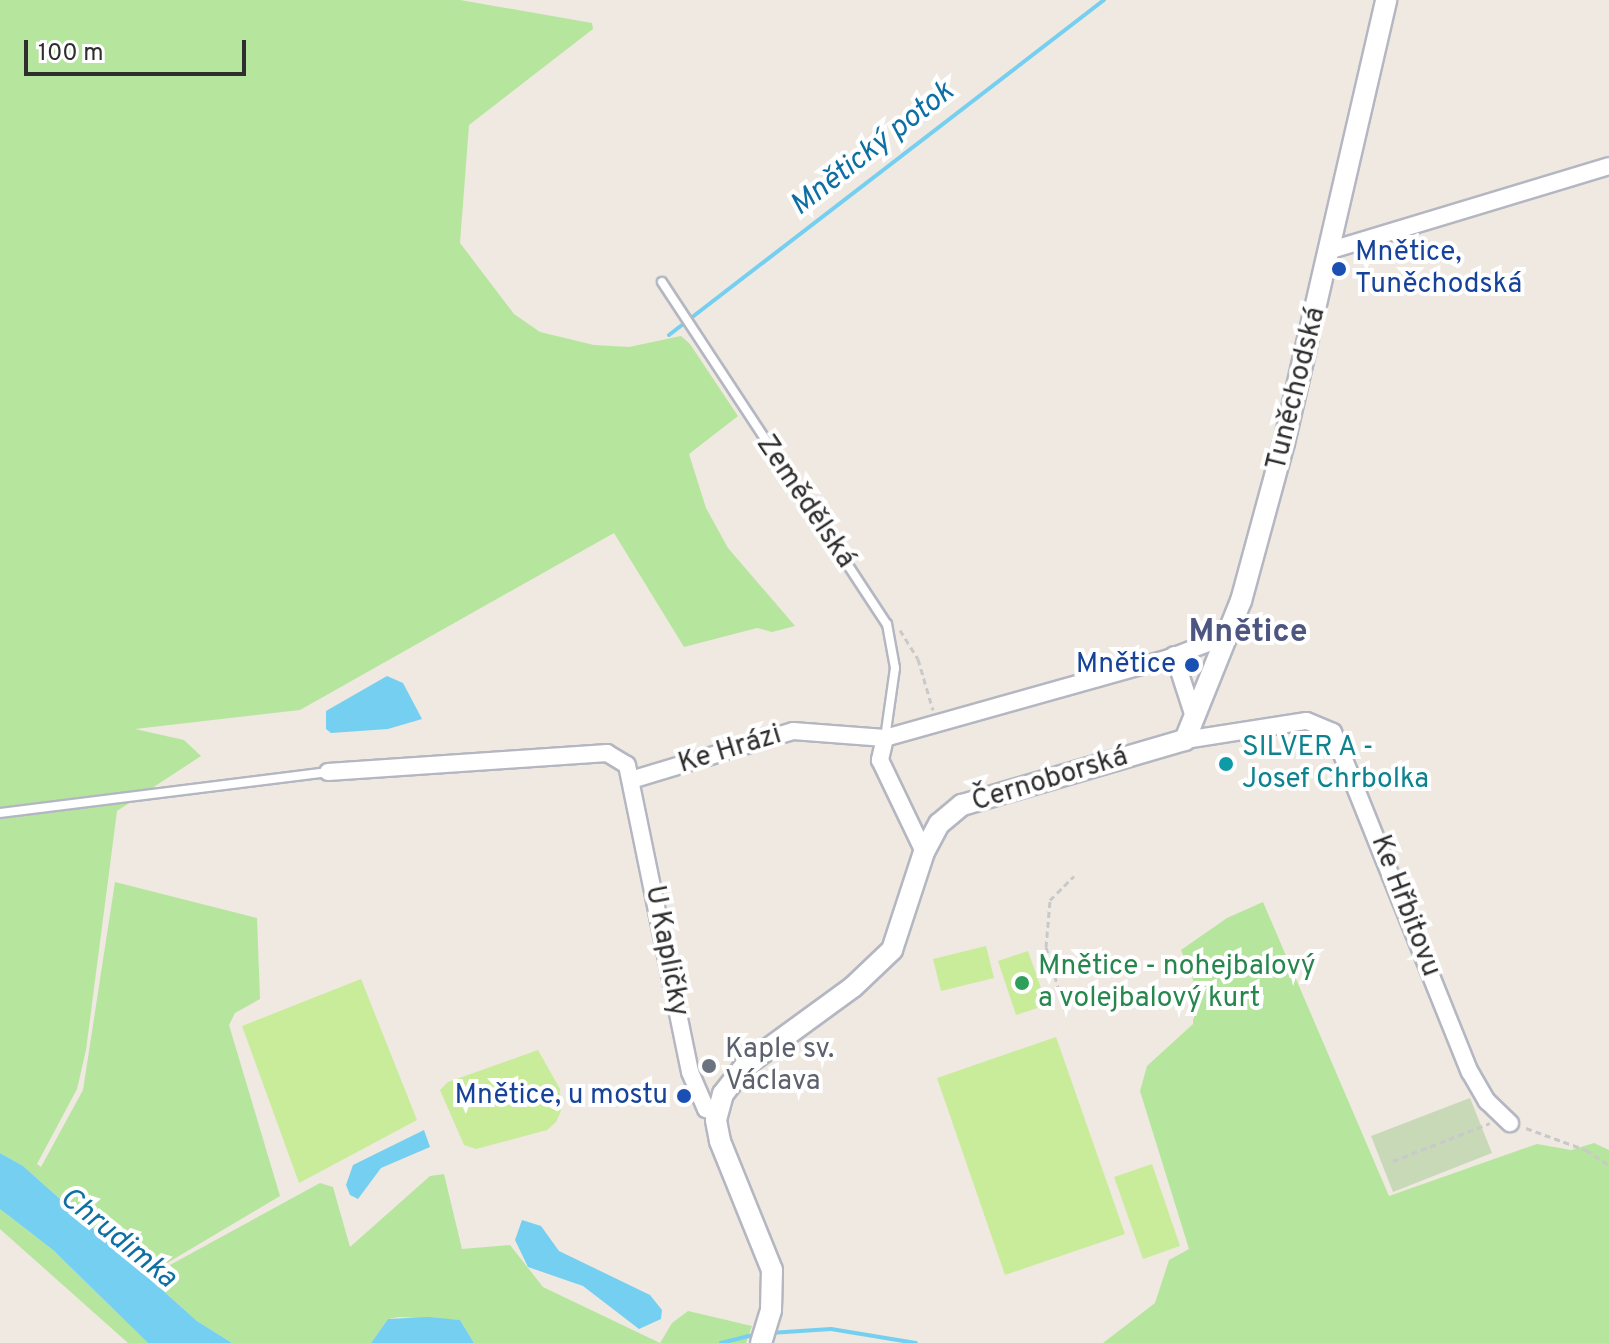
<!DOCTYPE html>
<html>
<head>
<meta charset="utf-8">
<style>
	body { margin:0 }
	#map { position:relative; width:1609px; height:1343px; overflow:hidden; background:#efe9e1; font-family:Overpass,sans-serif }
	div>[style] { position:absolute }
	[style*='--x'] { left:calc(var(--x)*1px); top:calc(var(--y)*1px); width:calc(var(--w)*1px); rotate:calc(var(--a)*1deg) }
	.green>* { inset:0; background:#b6e59e }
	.cemetery>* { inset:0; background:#c8d9b8 }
	.pitch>* { inset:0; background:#c9ec9a }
	.water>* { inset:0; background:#75cff0 }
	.stream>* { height:4px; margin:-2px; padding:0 2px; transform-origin:2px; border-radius:2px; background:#75cff0 }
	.path>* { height:3px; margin-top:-1.5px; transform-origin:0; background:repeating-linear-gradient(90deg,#c9c9c9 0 6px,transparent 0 10px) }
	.roads { filter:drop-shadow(2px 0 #b4b7c1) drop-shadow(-2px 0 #b4b7c1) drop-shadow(0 2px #b4b7c1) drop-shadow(0 -2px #b4b7c1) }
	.service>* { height:8px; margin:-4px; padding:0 4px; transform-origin:4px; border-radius:4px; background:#fff }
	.minor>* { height:16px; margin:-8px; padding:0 8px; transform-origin:8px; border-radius:8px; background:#fff }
	.tertiary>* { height:20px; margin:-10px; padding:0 10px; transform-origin:10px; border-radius:10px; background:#fff }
	.dots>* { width:22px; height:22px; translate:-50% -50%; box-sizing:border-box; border:4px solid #fff; border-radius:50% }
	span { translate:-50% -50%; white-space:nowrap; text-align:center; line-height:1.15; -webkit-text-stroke:8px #fff; paint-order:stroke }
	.transit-label { font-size:28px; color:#164399 }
	.left { translate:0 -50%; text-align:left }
	.right { translate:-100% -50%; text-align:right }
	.street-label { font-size:28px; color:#2e2e2e }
	.culture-label { font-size:28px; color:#0d838f }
	.leisure-label { font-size:28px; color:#27864d }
	.worship-label { font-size:28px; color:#5b616d }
	.water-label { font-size:30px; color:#0d6fa3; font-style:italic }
	.quarter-label { font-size:32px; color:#4d5680; font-weight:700 }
	.scale { position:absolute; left:24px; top:40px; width:222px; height:36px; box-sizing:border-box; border:4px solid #2e2e2e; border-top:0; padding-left:10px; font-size:24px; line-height:28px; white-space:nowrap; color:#2e2e2e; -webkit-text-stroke:6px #fff; paint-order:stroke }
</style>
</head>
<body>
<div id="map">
	<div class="green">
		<i style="clip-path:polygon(0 0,460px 0,592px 23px,593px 29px,469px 125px,460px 243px,514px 314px,540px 332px,594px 345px,629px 347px,681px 336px,690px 344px,738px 416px,689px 454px,706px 508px,728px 548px,795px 626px,772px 632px,757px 628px,684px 647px,614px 533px,300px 710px,135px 729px,184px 740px,201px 756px,117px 811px,86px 1050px,77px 1089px,37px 1164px,41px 1167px,83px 1090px,115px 882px,257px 918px,260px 999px,235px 1013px,229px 1025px,280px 1196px,157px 1269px,165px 1275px,170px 1265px,320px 1183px,333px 1187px,350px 1247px,430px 1176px,444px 1174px,462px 1249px,510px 1245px,543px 1287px,660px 1343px,672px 1323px,688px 1311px,752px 1326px,746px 1343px,474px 1343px,460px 1320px,399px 1317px,388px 1319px,371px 1343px,232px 1343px,197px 1321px,23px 1166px,0 1153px)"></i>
		<i style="clip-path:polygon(1263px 902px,1389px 1196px,1537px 1144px,1571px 1150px,1594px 1143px,1609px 1150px,1609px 1343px,1103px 1343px,1155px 1303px,1169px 1260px,1189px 1249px,1140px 1091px,1147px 1066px,1193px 1024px,1195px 985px,1181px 950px,1227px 918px)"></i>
		<i style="clip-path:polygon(0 1209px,53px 1250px,148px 1343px,128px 1343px,0 1229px)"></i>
	</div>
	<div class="cemetery">
		<i style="clip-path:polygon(1470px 1098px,1492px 1153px,1393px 1192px,1371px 1136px)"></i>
	</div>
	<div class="pitch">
		<i style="clip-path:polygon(986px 946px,994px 978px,941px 991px,933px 959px)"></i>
		<i style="clip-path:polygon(1028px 951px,1047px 1005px,1016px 1015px,998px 961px)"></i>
		<i style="clip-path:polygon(361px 979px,417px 1120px,299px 1183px,242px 1026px)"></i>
		<i style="clip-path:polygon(1056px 1037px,1125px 1234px,1005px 1275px,937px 1078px)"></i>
		<i style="clip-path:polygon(538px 1050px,560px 1089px,561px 1111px,556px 1122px,547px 1130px,476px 1149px,464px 1145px,440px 1090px,448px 1082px)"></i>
		<i style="clip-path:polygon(1152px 1164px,1180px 1246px,1143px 1259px,1114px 1177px)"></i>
	</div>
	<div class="water">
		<i style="clip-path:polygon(387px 676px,403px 683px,422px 719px,388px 729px,331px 733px,326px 729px,326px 711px)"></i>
		<i style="clip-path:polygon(424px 1130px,430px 1147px,381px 1168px,358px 1199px,350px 1195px,346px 1185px,353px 1165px)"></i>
		<i style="clip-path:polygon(0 1153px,23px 1166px,197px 1321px,232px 1343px,148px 1343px,53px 1250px,0 1209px)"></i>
		<i style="clip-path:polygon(522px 1220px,541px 1226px,559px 1251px,650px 1295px,662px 1310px,661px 1319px,639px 1329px,583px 1286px,528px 1267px,515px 1240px)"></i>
		<i style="clip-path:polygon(428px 1317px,460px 1320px,474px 1343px,371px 1343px,388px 1319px)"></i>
	</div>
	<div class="stream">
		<i style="--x:669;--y:335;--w:549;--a:-37.6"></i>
		<i style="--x:770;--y:1333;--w:61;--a:-3.8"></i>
		<i style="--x:831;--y:1329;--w:86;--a:9.4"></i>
		<i style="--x:721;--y:1343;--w:37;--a:-14"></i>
	</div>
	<div class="path">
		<i style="--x:900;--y:630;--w:34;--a:58"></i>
		<i style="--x:918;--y:659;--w:53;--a:73.6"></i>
		<i style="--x:1065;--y:1010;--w:66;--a:-106.8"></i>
		<i style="--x:1046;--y:947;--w:47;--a:-85.1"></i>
		<i style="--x:1050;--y:900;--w:34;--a:-45"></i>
		<i style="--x:1526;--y:1128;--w:64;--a:20.1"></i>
		<i style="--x:1586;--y:1150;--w:27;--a:33"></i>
		<i style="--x:1393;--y:1161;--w:104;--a:-21.4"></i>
	</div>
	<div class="roads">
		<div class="service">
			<i style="--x:662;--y:282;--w:409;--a:56.7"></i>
			<i style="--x:887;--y:624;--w:45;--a:79.7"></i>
			<i style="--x:895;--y:668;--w:71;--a:98.1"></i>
			<i style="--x:0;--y:813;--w:331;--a:-7.1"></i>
		</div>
		<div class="minor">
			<i style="--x:1331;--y:250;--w:290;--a:-16.8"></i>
			<i style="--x:1174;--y:655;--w:65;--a:72.1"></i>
			<i style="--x:885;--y:738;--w:23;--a:103"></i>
			<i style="--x:880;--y:760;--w:102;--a:64.4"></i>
			<i style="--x:1185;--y:740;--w:123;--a:-8.9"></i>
			<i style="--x:1307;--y:721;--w:28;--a:23"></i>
			<i style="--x:1333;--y:732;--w:367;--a:68.1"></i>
			<i style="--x:1470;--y:1072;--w:34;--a:60"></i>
			<i style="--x:1487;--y:1101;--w:32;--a:44"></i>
			<i style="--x:328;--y:772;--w:280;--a:-3.9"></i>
			<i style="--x:607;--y:753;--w:23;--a:31"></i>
			<i style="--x:627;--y:765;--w:313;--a:78.4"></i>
			<i style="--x:690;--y:1072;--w:40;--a:66.6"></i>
			<i style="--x:706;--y:1109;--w:12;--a:20"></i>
			<i style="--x:631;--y:780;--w:169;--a:-16.8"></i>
			<i style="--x:793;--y:731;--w:92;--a:4.4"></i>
			<i style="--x:885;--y:738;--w:295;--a:-15.7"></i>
			<i style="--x:1169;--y:658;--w:64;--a:-21"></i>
		</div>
		<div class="tertiary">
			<i style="--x:761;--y:1343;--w:34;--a:-73"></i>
			<i style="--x:771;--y:1310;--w:40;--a:-88.6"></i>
			<i style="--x:772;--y:1270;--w:139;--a:-112"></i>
			<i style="--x:720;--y:1141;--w:21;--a:-101"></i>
			<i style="--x:716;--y:1120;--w:27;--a:-75"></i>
			<i style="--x:723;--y:1094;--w:37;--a:-52"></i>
			<i style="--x:746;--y:1065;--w:132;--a:-36.1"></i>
			<i style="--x:853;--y:987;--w:54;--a:-43.5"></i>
			<i style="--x:892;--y:950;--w:103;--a:-71.9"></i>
			<i style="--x:924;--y:852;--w:32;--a:-62"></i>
			<i style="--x:939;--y:824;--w:30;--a:-40"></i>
			<i style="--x:962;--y:805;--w:232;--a:-16.3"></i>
			<i style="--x:1185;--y:740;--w:150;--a:-68.1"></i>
			<i style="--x:1241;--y:601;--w:164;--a:-74.8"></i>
			<i style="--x:1284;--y:443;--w:455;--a:-77"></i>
		</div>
	</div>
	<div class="dots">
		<i style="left:1339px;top:269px;background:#1a4fb4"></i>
		<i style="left:1192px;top:665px;background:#1a4fb4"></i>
		<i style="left:1226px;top:764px;background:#0f9aa8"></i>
		<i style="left:1022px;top:983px;background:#2e9e5b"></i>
		<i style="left:709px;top:1066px;background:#6b7280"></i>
		<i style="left:684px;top:1096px;background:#1a4fb4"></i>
	</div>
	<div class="transit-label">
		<span class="left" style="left:1355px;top:269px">Mnětice,<br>Tuněchodská</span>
		<span class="right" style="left:1176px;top:665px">Mnětice</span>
		<span class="right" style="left:668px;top:1096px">Mnětice, u mostu</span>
	</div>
	<div class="street-label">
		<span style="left:1297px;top:389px;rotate:-76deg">Tuněchodská</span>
		<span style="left:805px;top:502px;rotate:56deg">Zemědělská</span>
		<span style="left:730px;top:750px;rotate:-17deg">Ke Hrázi</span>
		<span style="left:1050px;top:780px;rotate:-17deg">Černoborská</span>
		<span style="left:1405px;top:906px;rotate:69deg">Ke Hřbitovu</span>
		<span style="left:666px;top:951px;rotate:79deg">U Kapličky</span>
	</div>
	<div class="culture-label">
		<span class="left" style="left:1242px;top:764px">SILVER A -<br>Josef Chrbolka</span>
	</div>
	<div class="leisure-label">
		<span class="left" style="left:1038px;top:983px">Mnětice - nohejbalový<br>a volejbalový kurt</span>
	</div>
	<div class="worship-label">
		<span class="left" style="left:725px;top:1066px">Kaple sv.<br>Václava</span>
	</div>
	<div class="water-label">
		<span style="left:873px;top:150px;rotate:-38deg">Mnětický potok</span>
		<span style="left:117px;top:1239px;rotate:39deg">Chrudimka</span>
	</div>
	<div class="quarter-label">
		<span style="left:1248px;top:633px">Mnětice</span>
	</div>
	<div class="scale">100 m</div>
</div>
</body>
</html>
